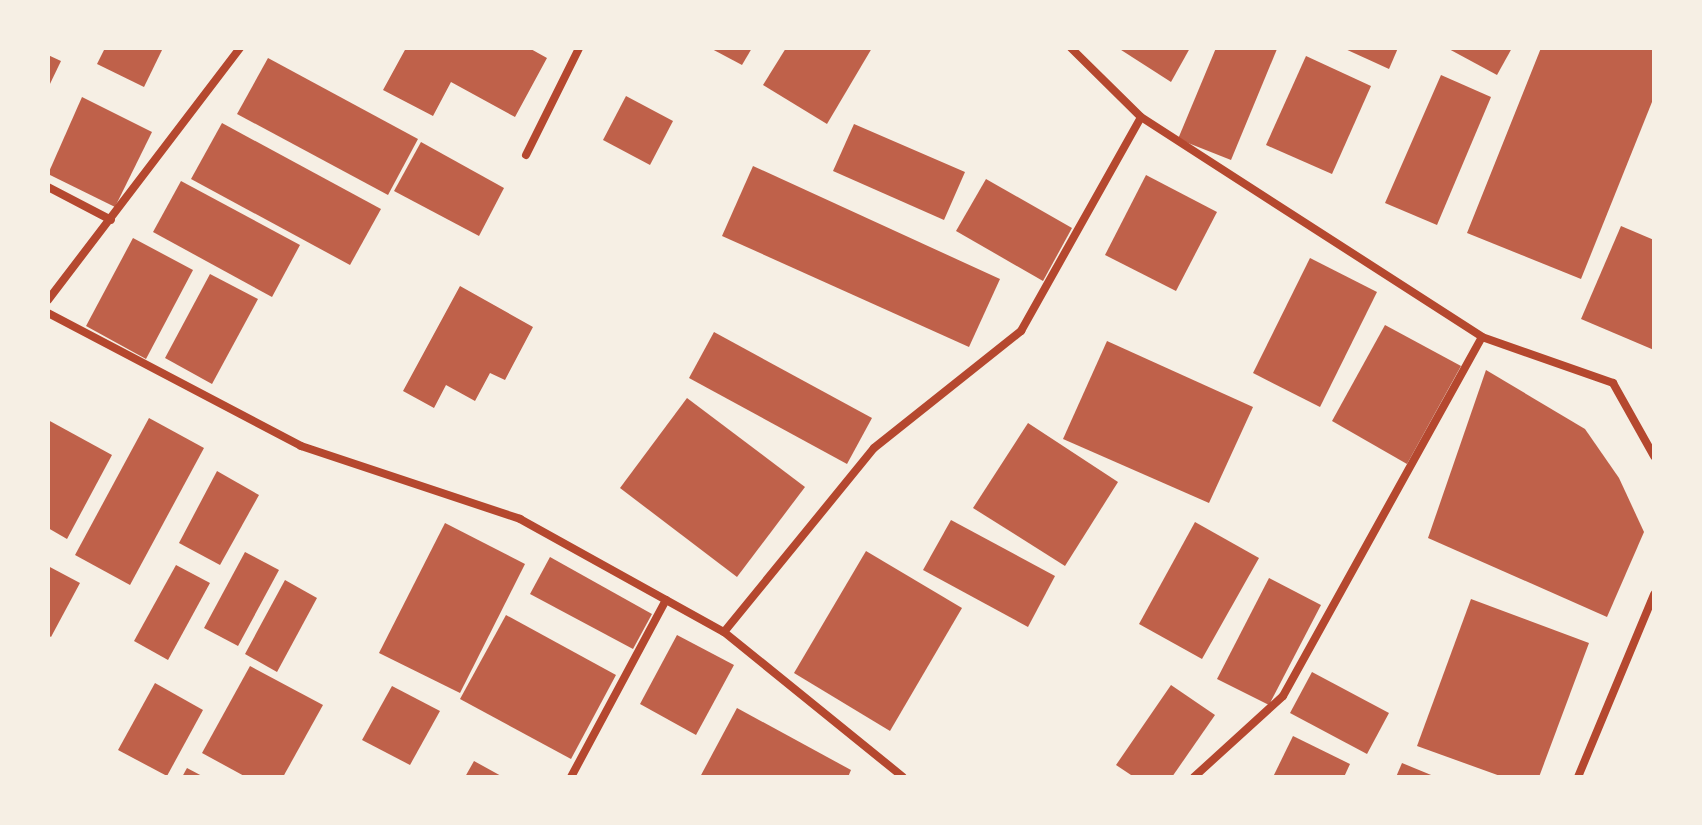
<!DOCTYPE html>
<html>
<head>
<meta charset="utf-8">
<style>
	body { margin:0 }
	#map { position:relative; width:1702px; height:825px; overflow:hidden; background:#f6efe4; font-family:"Sofia Sans Condensed",sans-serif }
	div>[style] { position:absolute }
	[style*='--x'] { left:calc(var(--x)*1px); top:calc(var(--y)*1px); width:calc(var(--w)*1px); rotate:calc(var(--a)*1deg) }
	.building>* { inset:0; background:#bf614a }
	.minor>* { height:8px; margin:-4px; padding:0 4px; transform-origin:4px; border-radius:4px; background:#b5482f }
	span { translate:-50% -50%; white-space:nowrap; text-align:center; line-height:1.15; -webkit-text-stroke:7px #f6efe4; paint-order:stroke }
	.frame { position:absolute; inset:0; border:50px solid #f6efe4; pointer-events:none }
</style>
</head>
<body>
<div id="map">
	<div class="building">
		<i style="clip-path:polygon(105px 48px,163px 48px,144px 87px,97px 64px)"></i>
		<i style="clip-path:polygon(406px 48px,529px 48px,547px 58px,515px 117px,451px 82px,433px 116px,383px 90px)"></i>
		<i style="clip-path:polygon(710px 48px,752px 48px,742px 65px)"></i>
		<i style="clip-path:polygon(786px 48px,872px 48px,827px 124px,763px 85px)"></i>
		<i style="clip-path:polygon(1118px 48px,1190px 48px,1171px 82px)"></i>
		<i style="clip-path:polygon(1216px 48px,1277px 49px,1231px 160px,1178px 139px)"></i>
		<i style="clip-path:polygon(1343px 48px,1398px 48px,1389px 69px)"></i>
		<i style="clip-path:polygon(1447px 48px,1512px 48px,1497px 75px)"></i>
		<i style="clip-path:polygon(1541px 48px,1654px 48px,1654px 97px,1581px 279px,1467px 233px)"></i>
		<i style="clip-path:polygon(48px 55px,61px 61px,48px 88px)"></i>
		<i style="clip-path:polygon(1306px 56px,1371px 86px,1332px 174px,1266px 145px)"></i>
		<i style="clip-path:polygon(268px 58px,418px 139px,388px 195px,237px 114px)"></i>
		<i style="clip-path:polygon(1441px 75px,1491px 97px,1437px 225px,1385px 203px)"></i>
		<i style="clip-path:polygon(626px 96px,673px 121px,650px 165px,603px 140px)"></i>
		<i style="clip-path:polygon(82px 97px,152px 132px,115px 207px,48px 174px)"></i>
		<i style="clip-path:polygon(222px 123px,381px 209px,350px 265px,191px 179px)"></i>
		<i style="clip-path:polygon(854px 124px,965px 172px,944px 220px,833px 171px)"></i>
		<i style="clip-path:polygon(421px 142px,504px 188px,479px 236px,394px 191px)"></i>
		<i style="clip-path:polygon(753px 166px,1000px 279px,969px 347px,722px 236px)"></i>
		<i style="clip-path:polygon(1146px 175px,1217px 212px,1176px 291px,1105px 255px)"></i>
		<i style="clip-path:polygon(986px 179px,1072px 228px,1043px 281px,956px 231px)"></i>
		<i style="clip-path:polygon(181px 181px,300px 245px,272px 297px,153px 232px)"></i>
		<i style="clip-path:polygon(1621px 226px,1654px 240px,1654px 350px,1581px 319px)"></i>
		<i style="clip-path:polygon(133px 238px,193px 270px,146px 359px,86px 326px)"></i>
		<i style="clip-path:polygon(1310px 258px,1377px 292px,1320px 407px,1253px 373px)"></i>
		<i style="clip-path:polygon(210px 274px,258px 299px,212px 384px,165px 358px)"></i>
		<i style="clip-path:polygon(460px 286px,533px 327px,505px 380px,490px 373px,475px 401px,446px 385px,434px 408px,403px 391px)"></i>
		<i style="clip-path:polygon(1385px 325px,1461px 366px,1407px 464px,1332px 421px)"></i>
		<i style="clip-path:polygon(714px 332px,872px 418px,847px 464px,689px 378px)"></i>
		<i style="clip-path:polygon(1107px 341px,1253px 407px,1209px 503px,1063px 439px)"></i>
		<i style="clip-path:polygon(1486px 370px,1585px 429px,1619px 478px,1644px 532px,1607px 617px,1428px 538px)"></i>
		<i style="clip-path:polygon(687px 398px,805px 487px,737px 577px,620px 488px)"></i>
		<i style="clip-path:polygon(149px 418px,204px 448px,130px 585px,75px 555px)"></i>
		<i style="clip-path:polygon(48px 420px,112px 455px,67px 539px,48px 528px)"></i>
		<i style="clip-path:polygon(1028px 423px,1118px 482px,1065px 566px,973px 508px)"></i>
		<i style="clip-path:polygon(217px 471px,259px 495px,220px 565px,179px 543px)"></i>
		<i style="clip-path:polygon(951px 520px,1055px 576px,1028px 627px,923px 570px)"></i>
		<i style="clip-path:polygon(1195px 522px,1259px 558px,1202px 659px,1139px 624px)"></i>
		<i style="clip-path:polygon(445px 523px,525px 564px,460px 693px,379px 653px)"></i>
		<i style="clip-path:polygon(866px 551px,962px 608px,890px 731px,794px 673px)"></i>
		<i style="clip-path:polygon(245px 552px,279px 570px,238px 646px,204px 628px)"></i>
		<i style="clip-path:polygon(550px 557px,652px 614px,633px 649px,530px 594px)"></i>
		<i style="clip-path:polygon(176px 565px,210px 583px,168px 660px,134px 641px)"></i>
		<i style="clip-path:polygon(48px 566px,80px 583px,51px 637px,48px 635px)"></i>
		<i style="clip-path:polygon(1269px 578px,1321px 605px,1269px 705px,1217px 679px)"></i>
		<i style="clip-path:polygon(285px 580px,317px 598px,277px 672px,245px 654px)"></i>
		<i style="clip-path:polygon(1471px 599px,1589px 643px,1539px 777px,1503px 777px,1417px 746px)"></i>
		<i style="clip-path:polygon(506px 615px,616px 675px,571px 759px,460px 699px)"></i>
		<i style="clip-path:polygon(677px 635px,734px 665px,696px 735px,640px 704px)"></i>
		<i style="clip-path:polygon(250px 666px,323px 705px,283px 777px,246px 777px,202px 753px)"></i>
		<i style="clip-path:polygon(1312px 672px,1389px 713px,1367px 754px,1290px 713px)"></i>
		<i style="clip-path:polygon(155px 683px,203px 710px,167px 776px,118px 750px)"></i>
		<i style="clip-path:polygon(1171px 685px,1215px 715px,1172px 777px,1134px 777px,1116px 765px)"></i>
		<i style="clip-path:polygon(392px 686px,440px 711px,410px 765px,362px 740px)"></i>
		<i style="clip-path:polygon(737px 708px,851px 770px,848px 777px,700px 777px)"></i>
		<i style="clip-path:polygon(1293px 736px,1350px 764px,1344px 777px,1273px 777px)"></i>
		<i style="clip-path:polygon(474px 761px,503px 777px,465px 777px)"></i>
		<i style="clip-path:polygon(1402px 763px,1436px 777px,1396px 777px)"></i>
		<i style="clip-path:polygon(187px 768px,204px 777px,182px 777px)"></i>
	</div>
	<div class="minor">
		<i style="--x:1071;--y:48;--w:98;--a:44.6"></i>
		<i style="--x:1141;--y:117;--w:406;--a:32.8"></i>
		<i style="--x:1482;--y:337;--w:139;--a:19.3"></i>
		<i style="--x:1613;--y:383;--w:84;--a:60.7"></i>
		<i style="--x:526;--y:155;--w:119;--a:-63.6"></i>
		<i style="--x:48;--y:187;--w:71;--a:27.6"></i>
		<i style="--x:48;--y:300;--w:317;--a:-52.7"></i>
		<i style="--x:48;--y:313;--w:286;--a:27.7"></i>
		<i style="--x:301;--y:446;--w:231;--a:18.4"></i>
		<i style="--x:520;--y:519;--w:233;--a:29"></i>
		<i style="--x:724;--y:632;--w:230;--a:39"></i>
		<i style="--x:724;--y:632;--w:237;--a:-50.8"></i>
		<i style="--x:874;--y:448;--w:188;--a:-38.5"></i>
		<i style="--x:1021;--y:331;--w:245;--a:-60.7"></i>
		<i style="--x:571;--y:777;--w:201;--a:-61.8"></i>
		<i style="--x:1194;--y:777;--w:120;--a:-42.3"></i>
		<i style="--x:1283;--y:696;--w:410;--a:-61"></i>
		<i style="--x:1578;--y:777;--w:198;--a:-67.4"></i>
	</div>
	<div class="frame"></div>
</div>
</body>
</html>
